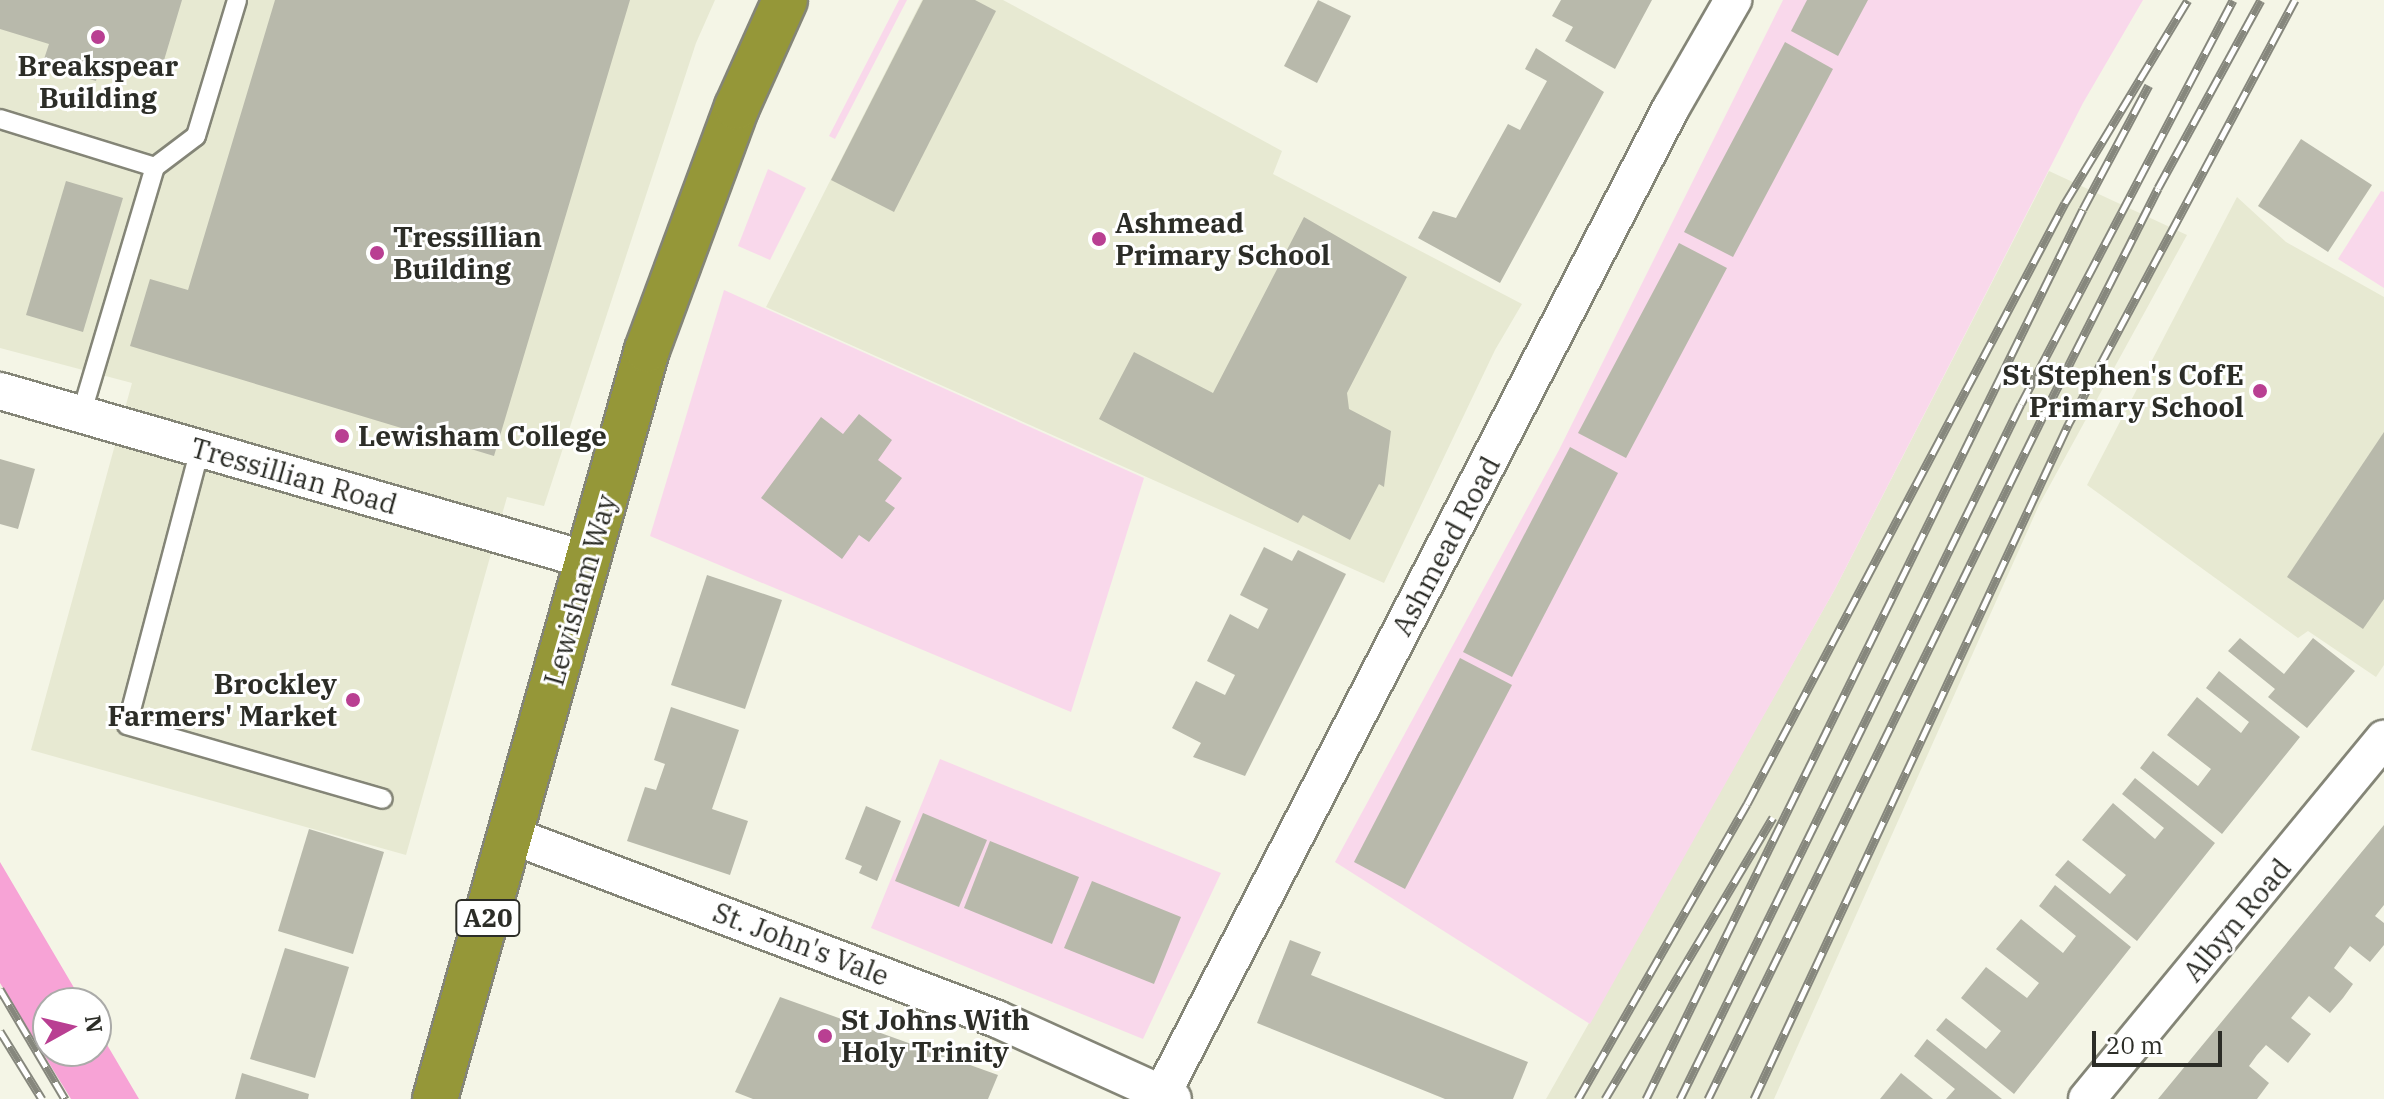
<!DOCTYPE html>
<html>
<head>
<meta charset="utf-8">
<style>
	body { margin:0 }
	#map { position:relative; width:2384px; height:1099px; overflow:hidden; background:#f4f5e6; font-family:"IBM Plex Serif",serif }
	div>[style] { position:absolute }
	[style*='--x'] { left:calc(var(--x)*1px); top:calc(var(--y)*1px); width:calc(var(--w)*1px); rotate:calc(var(--a)*1deg) }
	.built>* { inset:0; background:#e7e9d2 }
	.green>* { inset:0; background:#f9d8eb }
	.forest>* { inset:0; background:#f7a3d6 }
	.building>* { inset:0; background:#b8b9ab }
	.roads { filter:drop-shadow(2px 0 #848577) drop-shadow(-2px 0 #848577) drop-shadow(0 2px #848577) drop-shadow(0 -2px #848577) }
	.lane>* { height:18px; margin:-9px; padding:0 9px; transform-origin:9px; border-radius:9px; background:#fff }
	.street>* { height:36px; margin:-18px; padding:0 18px; transform-origin:18px; border-radius:18px; background:#fff }
	.highway>* { height:44px; margin:-22px; padding:0 22px; transform-origin:22px; border-radius:22px; background:#959738 }
	.rail>* { height:9px; margin-top:-4.5px; transform-origin:0; background:repeating-linear-gradient(90deg,#fff 0 18px,#86877d 0 36px); box-sizing:border-box; border-block:2px solid #86877d }
	.dots>* { width:22px; height:22px; translate:-50% -50%; box-sizing:border-box; border:4px solid #fff; border-radius:50% }
	span { translate:-50% -50%; white-space:nowrap; text-align:center; line-height:1.15; -webkit-text-stroke:6px #fff; paint-order:stroke }
	.shield-label span { padding:2px 6px; background:#fff; border:2px solid; border-radius:6px; -webkit-text-stroke-width:0 }
	.shield-label { font-size:26px; color:#2c2d27; font-weight:700 }
	.poi-label { font-size:28px; color:#2c2d27; font-weight:700 }
	.left { translate:0 -50%; text-align:left }
	.right { translate:-100% -50%; text-align:right }
	.street-label { font-size:28px; color:#2c2d27 }
	.north { position:absolute; left:32px; top:987px; width:80px; height:80px; box-sizing:border-box; background:#fff; border:2px solid #ababa9; border-radius:50%; rotate:82deg; font-size:22px; font-weight:700; line-height:32px; text-align:center; color:#2c2d27 }
	.north::after { content:''; display:block; margin:auto; width:28px; height:36px; background:#b93f92; clip-path:polygon(50% 0,100% 100%,50% 72%,0 100%) }
	.scale { position:absolute; left:2092px; top:1031px; width:130px; height:36px; box-sizing:border-box; border:4px solid #2c2d27; border-top:0; padding-left:10px; font-size:24px; line-height:28px; white-space:nowrap; color:#2c2d27; -webkit-text-stroke:6px #fff; paint-order:stroke }
</style>
</head>
<body>
<div id="map">
	<div class="built">
		<i style="clip-path:polygon(0 0,715px 0,696px 43px,544px 506px,507px 497px,406px 855px,31px 750px,132px 383px,0 348px)"></i>
		<i style="clip-path:polygon(922px 0,1003px 0,1282px 151px,1273px 174px,1522px 304px,1495px 350px,1384px 583px,766px 307px)"></i>
		<i style="clip-path:polygon(2049px 171px,2187px 235px,2039px 505px,1774px 1099px,1546px 1099px,1835px 589px)"></i>
		<i style="clip-path:polygon(2237px 197px,2286px 242px,2384px 297px,2384px 665px,2376px 677px,2308px 631px,2298px 638px,2087px 485px)"></i>
	</div>
	<div class="green">
		<i style="clip-path:polygon(899px 0,907px 0,835px 139px,829px 136px)"></i>
		<i style="clip-path:polygon(1783px 0,2143px 0,2083px 103px,1835px 589px,1590px 1024px,1335px 862px,1559px 450px)"></i>
		<i style="clip-path:polygon(768px 169px,806px 188px,770px 260px,738px 246px)"></i>
		<i style="clip-path:polygon(2381px 191px,2384px 192px,2384px 288px,2338px 259px)"></i>
		<i style="clip-path:polygon(724px 290px,1144px 478px,1071px 712px,650px 536px)"></i>
		<i style="clip-path:polygon(940px 759px,1221px 873px,1143px 1039px,871px 928px)"></i>
	</div>
	<div class="forest">
		<i style="clip-path:polygon(0 862px,83px 1003px,48px 1003px,48px 1051px,96px 1051px,96px 1026px,139px 1099px,71px 1099px,0 983px)"></i>
	</div>
	<div class="building">
		<i style="clip-path:polygon(0 0,182px 0,159px 77px,101px 60px,96px 81px,42px 65px,49px 44px,0 29px)"></i>
		<i style="clip-path:polygon(275px 0,630px 0,494px 456px,130px 346px,150px 279px,188px 290px)"></i>
		<i style="clip-path:polygon(923px 0,975px 0,996px 11px,894px 212px,831px 180px)"></i>
		<i style="clip-path:polygon(1318px 0,1351px 16px,1317px 83px,1284px 66px)"></i>
		<i style="clip-path:polygon(1561px 0,1652px 0,1615px 69px,1565px 41px,1573px 27px,1552px 16px)"></i>
		<i style="clip-path:polygon(1807px 0,1868px 0,1838px 56px,1791px 31px)"></i>
		<i style="clip-path:polygon(1785px 42px,1833px 69px,1733px 257px,1684px 232px)"></i>
		<i style="clip-path:polygon(1536px 48px,1604px 92px,1500px 283px,1418px 238px,1433px 211px,1456px 218px,1508px 124px,1520px 130px,1547px 81px,1525px 69px)"></i>
		<i style="clip-path:polygon(2301px 139px,2372px 185px,2328px 252px,2258px 206px)"></i>
		<i style="clip-path:polygon(66px 181px,123px 198px,83px 332px,26px 315px)"></i>
		<i style="clip-path:polygon(1304px 217px,1407px 277px,1347px 393px,1349px 409px,1391px 431px,1384px 487px,1379px 484px,1350px 540px,1303px 515px,1298px 523px,1099px 419px,1134px 352px,1213px 393px)"></i>
		<i style="clip-path:polygon(1679px 243px,1727px 268px,1626px 458px,1578px 433px)"></i>
		<i style="clip-path:polygon(859px 414px,892px 440px,878px 460px,902px 478px,885px 501px,895px 508px,869px 542px,859px 535px,842px 559px,761px 498px,821px 417px,843px 434px)"></i>
		<i style="clip-path:polygon(2384px 432px,2384px 599px,2363px 629px,2287px 577px)"></i>
		<i style="clip-path:polygon(1570px 447px,1618px 473px,1512px 677px,1463px 652px)"></i>
		<i style="clip-path:polygon(0 459px,35px 469px,18px 529px,0 524px)"></i>
		<i style="clip-path:polygon(1264px 547px,1292px 561px,1298px 550px,1346px 574px,1245px 776px,1193px 757px,1201px 743px,1172px 728px,1196px 681px,1225px 695px,1235px 675px,1207px 661px,1230px 614px,1258px 629px,1268px 609px,1240px 595px)"></i>
		<i style="clip-path:polygon(707px 575px,782px 600px,745px 709px,671px 685px)"></i>
		<i style="clip-path:polygon(2240px 638px,2284px 674px,2313px 638px,2355px 671px,2307px 728px,2268px 697px,2275px 689px,2228px 651px)"></i>
		<i style="clip-path:polygon(1460px 658px,1512px 685px,1405px 889px,1354px 862px)"></i>
		<i style="clip-path:polygon(2219px 671px,2300px 737px,2222px 834px,2140px 768px,2153px 751px,2198px 786px,2211px 769px,2167px 735px,2197px 697px,2241px 733px,2249px 722px,2206px 688px)"></i>
		<i style="clip-path:polygon(671px 707px,739px 730px,712px 809px,748px 821px,730px 875px,627px 841px,645px 787px,656px 790px,665px 764px,654px 760px)"></i>
		<i style="clip-path:polygon(2135px 778px,2215px 843px,2137px 941px,2055px 875px,2068px 860px,2110px 894px,2126px 875px,2082px 840px,2113px 803px,2155px 839px,2164px 828px,2122px 794px)"></i>
		<i style="clip-path:polygon(866px 806px,901px 821px,877px 881px,859px 873px,862px 866px,845px 859px)"></i>
		<i style="clip-path:polygon(923px 813px,987px 840px,959px 907px,895px 881px)"></i>
		<i style="clip-path:polygon(2384px 825px,2384px 905px,2375px 916px,2384px 923px,2384px 945px,2370px 962px,2350px 946px,2334px 968px,2353px 984px,2343px 998px,2330px 1013px,2309px 996px,2291px 1018px,2311px 1034px,2288px 1063px,2266px 1045px,2257px 1055px,2249px 1066px,2269px 1083px,2257px 1099px,2158px 1099px)"></i>
		<i style="clip-path:polygon(309px 829px,384px 852px,353px 954px,278px 931px)"></i>
		<i style="clip-path:polygon(990px 841px,1079px 877px,1052px 944px,964px 908px)"></i>
		<i style="clip-path:polygon(1092px 881px,1181px 917px,1154px 984px,1064px 948px)"></i>
		<i style="clip-path:polygon(2055px 885px,2131px 947px,2014px 1094px,1936px 1030px,1946px 1018px,1986px 1049px,1997px 1036px,2001px 1031px,1961px 998px,1986px 967px,2027px 998px,2039px 983px,1996px 949px,2021px 919px,2063px 953px,2076px 936px,2039px 906px)"></i>
		<i style="clip-path:polygon(1290px 940px,1321px 952px,1311px 975px,1528px 1062px,1513px 1099px,1445px 1099px,1257px 1023px)"></i>
		<i style="clip-path:polygon(285px 948px,349px 967px,315px 1078px,250px 1059px)"></i>
		<i style="clip-path:polygon(780px 997px,998px 1075px,988px 1099px,753px 1099px,735px 1092px)"></i>
		<i style="clip-path:polygon(1927px 1039px,2002px 1099px,1946px 1099px,1955px 1089px,1914px 1056px)"></i>
		<i style="clip-path:polygon(242px 1073px,309px 1094px,308px 1099px,235px 1099px)"></i>
		<i style="clip-path:polygon(1901px 1073px,1933px 1099px,1880px 1099px)"></i>
	</div>
	<div class="roads">
		<div class="lane">
			<i style="--x:0;--y:119;--w:162;--a:17.2"></i>
			<i style="--x:81;--y:415;--w:259;--a:-73.4"></i>
			<i style="--x:155;--y:167;--w:51;--a:-37.1"></i>
			<i style="--x:196;--y:136;--w:142;--a:-73.2"></i>
			<i style="--x:200;--y:449;--w:285;--a:104.8"></i>
			<i style="--x:127;--y:725;--w:266;--a:16.1"></i>
		</div>
		<div class="street">
			<i style="--x:0;--y:391;--w:611;--a:16.06"></i>
			<i style="--x:513;--y:836;--w:517;--a:20.71"></i>
			<i style="--x:997;--y:1019;--w:193;--a:24.4"></i>
			<i style="--x:1162;--y:1094;--w:1110;--a:-62.7"></i>
			<i style="--x:1671;--y:108;--w:125;--a:-60.1"></i>
			<i style="--x:2087;--y:1099;--w:467;--a:-50.5"></i>
		</div>
		<div class="highway">
			<i style="--x:435;--y:1099;--w:778;--a:-74.2"></i>
			<i style="--x:647;--y:350;--w:259;--a:-69.7"></i>
			<i style="--x:737;--y:107;--w:117;--a:-65.8"></i>
		</div>
	</div>
	<div class="rail">
		<i style="--x:0;--y:989;--w:128;--a:59.4"></i>
		<i style="--x:0;--y:1031;--w:80;--a:58.3"></i>
		<i style="--x:1578;--y:1099;--w:340;--a:-60.2"></i>
		<i style="--x:1747;--y:804;--w:680;--a:-62.12"></i>
		<i style="--x:2065;--y:203;--w:237;--a:-58.8"></i>
		<i style="--x:1605;--y:1099;--w:328;--a:-59.2"></i>
		<i style="--x:1646;--y:1099;--w:991;--a:-63.85"></i>
		<i style="--x:2083;--y:209;--w:140;--a:-62"></i>
		<i style="--x:1680;--y:1099;--w:774;--a:-63.87"></i>
		<i style="--x:2021;--y:404;--w:456;--a:-62.3"></i>
		<i style="--x:1708;--y:1099;--w:761;--a:-63.87"></i>
		<i style="--x:2043;--y:416;--w:255;--a:-63.2"></i>
		<i style="--x:2158;--y:188;--w:214;--a:-61.3"></i>
		<i style="--x:1754;--y:1099;--w:744;--a:-65.02"></i>
		<i style="--x:2068;--y:425;--w:482;--a:-61.9"></i>
	</div>
	<div class="dots">
		<i style="left:98px;top:37px;background:#b93f92"></i>
		<i style="left:1099px;top:239px;background:#b93f92"></i>
		<i style="left:377px;top:253px;background:#b93f92"></i>
		<i style="left:2260px;top:391px;background:#b93f92"></i>
		<i style="left:342px;top:436px;background:#b93f92"></i>
		<i style="left:353px;top:700px;background:#b93f92"></i>
		<i style="left:825px;top:1036px;background:#b93f92"></i>
	</div>
	<div class="shield-label">
		<span style="left:488px;top:918px">A20</span>
	</div>
	<div class="poi-label">
		<span style="left:98px;top:82px">Breakspear<br>Building</span>
		<span class="left" style="left:1115px;top:239px">Ashmead<br>Primary School</span>
		<span class="left" style="left:393px;top:253px">Tressillian<br>Building</span>
		<span class="right" style="left:2244px;top:391px">St Stephen's CofE<br>Primary School</span>
		<span class="left" style="left:358px;top:436px">Lewisham College</span>
		<span class="right" style="left:337px;top:700px">Brockley<br>Farmers' Market</span>
		<span class="left" style="left:841px;top:1036px">St Johns With<br>Holy Trinity</span>
	</div>
	<div class="street-label">
		<span style="left:294px;top:476px;rotate:16deg">Tressillian Road</span>
		<span style="left:1446px;top:546px;rotate:-62deg">Ashmead Road</span>
		<span style="left:580px;top:590px;rotate:-74deg">Lewisham Way</span>
		<span style="left:2237px;top:920px;rotate:-50deg">Albyn Road</span>
		<span style="left:801px;top:944px;rotate:21deg">St. John's Vale</span>
	</div>
	<div class="north">N</div>
	<div class="scale">20 m</div>
</div>
</body>
</html>
